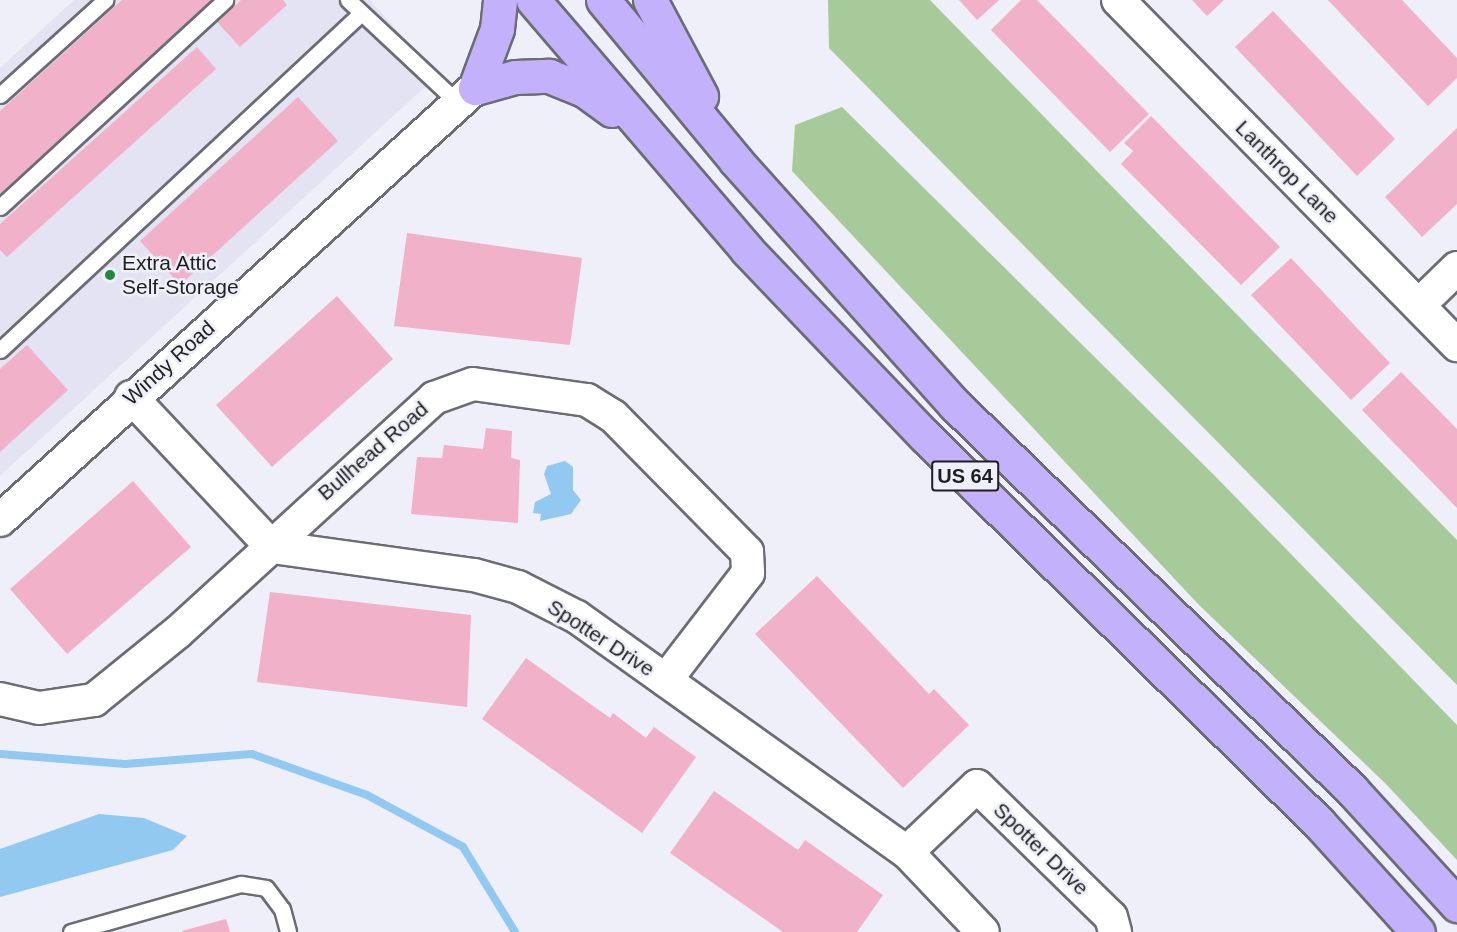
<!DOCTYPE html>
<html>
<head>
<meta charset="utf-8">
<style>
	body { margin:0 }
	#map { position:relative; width:1457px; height:932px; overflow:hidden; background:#eeeff8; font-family:Arial,sans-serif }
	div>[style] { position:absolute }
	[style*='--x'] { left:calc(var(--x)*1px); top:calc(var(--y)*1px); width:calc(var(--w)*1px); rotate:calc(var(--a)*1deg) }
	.built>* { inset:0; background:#e3e3f4 }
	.green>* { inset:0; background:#a6ca99 }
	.water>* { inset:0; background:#92c9f0 }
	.stream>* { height:8px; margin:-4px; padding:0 4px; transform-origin:4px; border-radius:4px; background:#92c9f0 }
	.building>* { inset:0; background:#f1b1c8 }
	.roads { filter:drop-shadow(2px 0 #6c6c74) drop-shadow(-2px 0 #6c6c74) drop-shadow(0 2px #6c6c74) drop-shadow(0 -2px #6c6c74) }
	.lane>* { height:15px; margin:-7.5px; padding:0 7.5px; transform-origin:7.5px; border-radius:7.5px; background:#fff }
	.street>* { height:32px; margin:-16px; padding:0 16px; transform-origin:16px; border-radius:16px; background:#fff }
	.highway>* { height:33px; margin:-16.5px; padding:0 16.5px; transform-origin:16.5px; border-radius:16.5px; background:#c4b1fb }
	.dots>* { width:16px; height:16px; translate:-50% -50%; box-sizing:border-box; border:3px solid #eeeff8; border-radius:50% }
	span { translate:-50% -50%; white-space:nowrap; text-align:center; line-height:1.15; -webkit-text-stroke:5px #eeeff8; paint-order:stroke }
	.shield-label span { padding:2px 4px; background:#eeeff8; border:2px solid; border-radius:4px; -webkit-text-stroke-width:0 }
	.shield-label { font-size:20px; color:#1f1f22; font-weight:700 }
	.street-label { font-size:21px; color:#1f1f22 }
	.poi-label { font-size:21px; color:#1f1f22 }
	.left { translate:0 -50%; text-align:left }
</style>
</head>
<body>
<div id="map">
	<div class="built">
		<i style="clip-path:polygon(74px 0,370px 0,438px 75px,0 476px,0 68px)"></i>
	</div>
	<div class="green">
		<i style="clip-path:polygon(828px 0,930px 0,1457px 540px,1457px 685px,829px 48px)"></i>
		<i style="clip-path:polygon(842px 107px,1215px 476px,1457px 725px,1457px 860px,1385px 783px,1199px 605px,792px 171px,795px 125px)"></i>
	</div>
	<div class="water">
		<i style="clip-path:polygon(565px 461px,573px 467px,573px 490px,581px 500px,571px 514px,540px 521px,541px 514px,533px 513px,535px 502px,551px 494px,544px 474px,547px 466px)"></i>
		<i style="clip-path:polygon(99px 814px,144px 818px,187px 836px,173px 850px,0 897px,0 849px)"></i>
	</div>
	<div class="stream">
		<i style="--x:0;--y:754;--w:125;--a:4.6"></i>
		<i style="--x:125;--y:764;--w:127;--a:-4.5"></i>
		<i style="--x:252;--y:754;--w:122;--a:19.6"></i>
		<i style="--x:367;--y:795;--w:109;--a:28.4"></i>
		<i style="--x:463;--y:847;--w:100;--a:58.5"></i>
	</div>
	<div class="building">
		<i style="clip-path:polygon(122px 0,214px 0,0 194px,0 111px)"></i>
		<i style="clip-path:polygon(241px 0,283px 0,287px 5px,240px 47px,217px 22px)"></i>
		<i style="clip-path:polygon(959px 0,999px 0,977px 20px)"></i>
		<i style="clip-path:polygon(1021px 0,1037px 0,1149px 114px,1110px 152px,991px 30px)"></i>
		<i style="clip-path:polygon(1192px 0,1224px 0,1207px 16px)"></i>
		<i style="clip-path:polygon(1328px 0,1402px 0,1457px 58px,1457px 78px,1428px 106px)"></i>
		<i style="clip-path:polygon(1273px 11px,1395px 139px,1357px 176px,1235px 47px)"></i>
		<i style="clip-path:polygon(197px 47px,216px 69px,7px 257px,0 250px,0 224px)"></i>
		<i style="clip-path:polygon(298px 97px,338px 141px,180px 285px,140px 241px)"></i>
		<i style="clip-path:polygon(1151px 116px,1280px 247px,1241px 285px,1121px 164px,1133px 151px,1124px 143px)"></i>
		<i style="clip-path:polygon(1457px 128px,1457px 204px,1422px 237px,1385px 197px)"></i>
		<i style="clip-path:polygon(407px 233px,582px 258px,570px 345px,394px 326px)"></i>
		<i style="clip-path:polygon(1291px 258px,1390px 363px,1351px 400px,1251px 295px)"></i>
		<i style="clip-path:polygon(337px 296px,393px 359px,272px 467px,216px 405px)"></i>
		<i style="clip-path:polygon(27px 345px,68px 390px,0 452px,0 369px)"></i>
		<i style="clip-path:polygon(1401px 372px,1457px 429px,1457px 508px,1362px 410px)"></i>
		<i style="clip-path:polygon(486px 428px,512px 431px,511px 458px,520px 460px,518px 523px,411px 514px,417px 457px,442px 458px,444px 445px,483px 449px)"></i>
		<i style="clip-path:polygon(133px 481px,191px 547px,67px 654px,10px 589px)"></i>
		<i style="clip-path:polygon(817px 576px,929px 694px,934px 689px,969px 725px,903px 788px,755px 634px)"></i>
		<i style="clip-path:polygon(270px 592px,471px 615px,467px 707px,257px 682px)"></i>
		<i style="clip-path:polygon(526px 658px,610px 718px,613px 713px,646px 738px,654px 727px,696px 757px,642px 833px,482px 719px)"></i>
		<i style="clip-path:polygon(714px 791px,798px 850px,805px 840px,883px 895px,857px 932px,783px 932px,670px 853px)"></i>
		<i style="clip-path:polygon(226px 919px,230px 932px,182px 932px,182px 931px)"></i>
	</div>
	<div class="roads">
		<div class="lane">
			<i style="--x:348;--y:0;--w:151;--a:43.1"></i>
			<i style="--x:0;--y:95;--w:142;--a:-42.1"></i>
			<i style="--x:0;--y:207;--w:306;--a:-42.6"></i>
			<i style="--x:0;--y:350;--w:494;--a:-43"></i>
			<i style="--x:71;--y:932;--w:177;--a:-15.8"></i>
			<i style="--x:241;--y:884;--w:25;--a:9"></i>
			<i style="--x:266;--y:888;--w:26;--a:53"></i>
			<i style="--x:282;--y:909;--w:24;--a:75"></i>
		</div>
		<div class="street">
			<i style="--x:1118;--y:0;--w:484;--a:45.5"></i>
			<i style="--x:1419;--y:305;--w:53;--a:-44.2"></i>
			<i style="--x:131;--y:397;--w:206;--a:46.8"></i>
			<i style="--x:272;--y:547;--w:204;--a:7.9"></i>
			<i style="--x:474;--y:575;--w:46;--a:15.3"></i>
			<i style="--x:518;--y:587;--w:66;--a:27"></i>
			<i style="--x:577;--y:617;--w:405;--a:35.5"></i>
			<i style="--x:907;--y:852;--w:110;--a:46.5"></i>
			<i style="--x:0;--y:520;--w:642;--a:-42.29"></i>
			<i style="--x:0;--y:699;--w:40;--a:13"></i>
			<i style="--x:39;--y:708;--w:56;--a:-8.3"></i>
			<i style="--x:94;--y:700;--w:108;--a:-39"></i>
			<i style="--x:178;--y:632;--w:347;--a:-42.4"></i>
			<i style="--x:434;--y:398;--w:41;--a:-19.7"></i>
			<i style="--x:473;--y:384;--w:115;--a:8"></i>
			<i style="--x:587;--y:400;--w:31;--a:32"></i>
			<i style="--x:613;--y:416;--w:191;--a:45.4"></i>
			<i style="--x:747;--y:552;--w:21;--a:87"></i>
			<i style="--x:748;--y:573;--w:135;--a:127.5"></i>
			<i style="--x:907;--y:852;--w:96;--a:-43.3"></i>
			<i style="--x:977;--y:786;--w:187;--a:44.4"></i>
			<i style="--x:1111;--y:917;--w:16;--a:75"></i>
		</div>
		<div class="highway">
			<i style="--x:533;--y:0;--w:329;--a:49.4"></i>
			<i style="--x:747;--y:250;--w:257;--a:46.3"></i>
			<i style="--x:925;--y:436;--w:552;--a:44.49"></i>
			<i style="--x:1319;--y:823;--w:147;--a:47.8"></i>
			<i style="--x:603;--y:0;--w:209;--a:50.4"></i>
			<i style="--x:736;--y:161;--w:328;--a:48.1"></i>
			<i style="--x:955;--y:405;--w:553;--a:44.12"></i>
			<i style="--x:1352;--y:790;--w:156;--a:47.6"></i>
			<i style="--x:650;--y:0;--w:109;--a:62"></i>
			<i style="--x:475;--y:88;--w:41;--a:-15.4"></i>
			<i style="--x:515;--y:77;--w:34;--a:-2"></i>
			<i style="--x:549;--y:76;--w:38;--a:22"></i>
			<i style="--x:584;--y:90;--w:34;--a:36"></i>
			<i style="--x:475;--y:88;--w:63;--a:-69.6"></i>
			<i style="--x:497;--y:29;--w:29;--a:-84"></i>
		</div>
	</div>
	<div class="dots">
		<i style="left:110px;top:275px;background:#23883c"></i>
	</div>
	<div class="shield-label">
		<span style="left:965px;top:476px">US 64</span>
	</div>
	<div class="street-label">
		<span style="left:1287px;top:172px;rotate:45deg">Lanthrop Lane</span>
		<span style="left:169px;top:363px;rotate:-42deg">Windy Road</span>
		<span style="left:373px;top:451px;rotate:-41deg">Bullhead Road</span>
		<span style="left:601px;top:638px;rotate:33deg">Spotter Drive</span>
		<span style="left:1041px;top:849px;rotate:44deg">Spotter Drive</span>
	</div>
	<div class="poi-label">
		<span class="left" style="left:122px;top:275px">Extra Attic<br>Self-Storage</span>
	</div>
</div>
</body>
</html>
